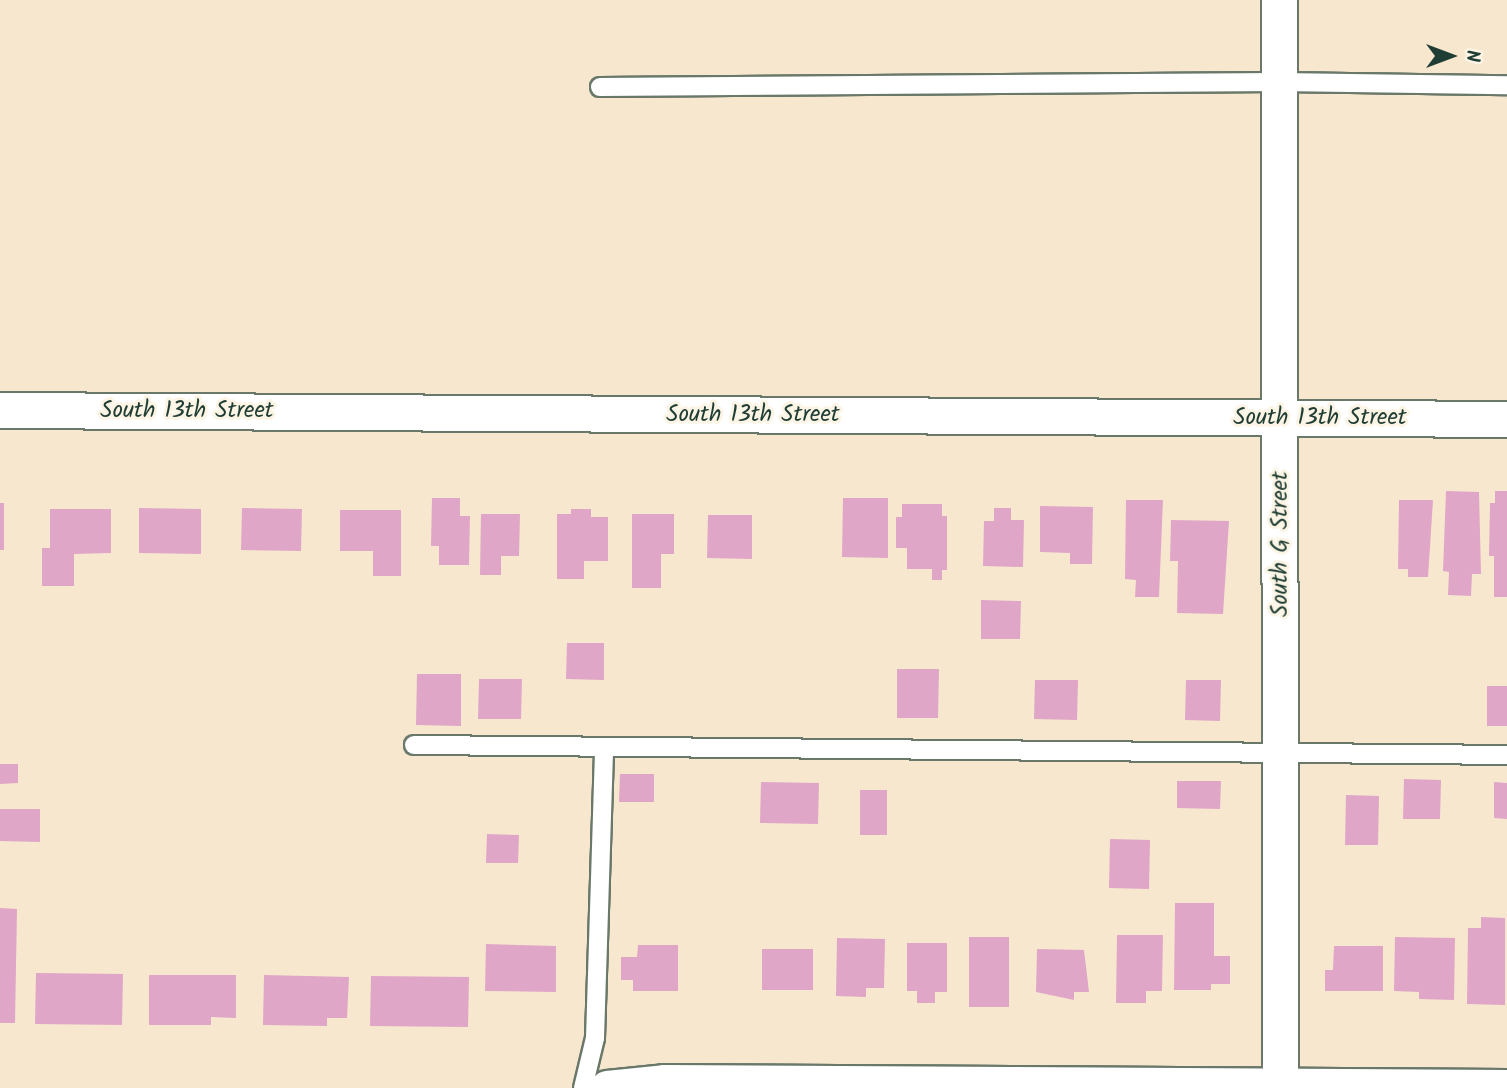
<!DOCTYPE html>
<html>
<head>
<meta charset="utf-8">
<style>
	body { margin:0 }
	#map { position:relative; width:1507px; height:1088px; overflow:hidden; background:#f6e7ce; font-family:Kalam,sans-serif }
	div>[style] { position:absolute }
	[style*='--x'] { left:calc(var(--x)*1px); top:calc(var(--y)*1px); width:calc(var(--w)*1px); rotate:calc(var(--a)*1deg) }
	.building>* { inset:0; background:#e0a6c8 }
	.roads { filter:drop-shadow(2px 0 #6a786a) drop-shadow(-2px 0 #6a786a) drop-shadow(0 2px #6a786a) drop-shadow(0 -2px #6a786a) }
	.lane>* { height:18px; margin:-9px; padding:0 9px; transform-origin:9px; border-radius:9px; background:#fff }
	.street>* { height:35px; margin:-17.5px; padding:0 17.5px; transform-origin:17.5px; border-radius:17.5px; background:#fff }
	span { translate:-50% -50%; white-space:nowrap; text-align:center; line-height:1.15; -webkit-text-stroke:6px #fcf5e5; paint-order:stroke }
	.street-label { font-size:23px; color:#1f3d34 }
	.north { position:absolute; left:1416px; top:21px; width:70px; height:70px; -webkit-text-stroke:5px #fcf5e5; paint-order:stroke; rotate:90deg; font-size:19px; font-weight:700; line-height:28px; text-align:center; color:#1f3d34 }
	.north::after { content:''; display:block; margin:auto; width:24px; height:32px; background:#1f3d34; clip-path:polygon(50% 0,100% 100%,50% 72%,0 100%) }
</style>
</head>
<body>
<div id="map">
	<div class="building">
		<i style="clip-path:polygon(1446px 491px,1479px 492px,1481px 574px,1472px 574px,1471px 596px,1448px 595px,1449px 572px,1443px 571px)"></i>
		<i style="clip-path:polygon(1495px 491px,1507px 491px,1507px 597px,1494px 597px,1494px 556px,1489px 556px,1490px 503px,1495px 503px)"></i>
		<i style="clip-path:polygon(432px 498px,460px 498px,460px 516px,470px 516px,469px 565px,439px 565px,439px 546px,431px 546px)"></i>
		<i style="clip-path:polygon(843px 498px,888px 498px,888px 558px,842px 557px)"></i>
		<i style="clip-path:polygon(1126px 500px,1163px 500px,1159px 597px,1135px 597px,1136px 580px,1125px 579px)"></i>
		<i style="clip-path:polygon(1399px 500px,1433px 500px,1428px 577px,1408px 577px,1408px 569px,1398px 569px)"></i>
		<i style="clip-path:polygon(0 503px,4px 503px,4px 550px,0 550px)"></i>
		<i style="clip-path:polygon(902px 504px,942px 504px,942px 516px,947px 516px,947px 570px,942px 570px,942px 580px,932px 580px,932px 569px,907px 569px,907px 548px,896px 548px,896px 517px,902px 517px)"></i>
		<i style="clip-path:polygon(1040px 506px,1093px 507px,1092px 564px,1070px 564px,1070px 553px,1040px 552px)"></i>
		<i style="clip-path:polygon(139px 508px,201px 509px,201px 554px,139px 553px)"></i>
		<i style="clip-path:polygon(242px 508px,302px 509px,301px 551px,241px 550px)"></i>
		<i style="clip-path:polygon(994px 508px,1011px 508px,1011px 520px,1024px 520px,1023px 567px,983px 566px,984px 521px,994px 521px)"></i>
		<i style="clip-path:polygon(50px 509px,111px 509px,111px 553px,74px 554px,74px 586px,42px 586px,42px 548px,50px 548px)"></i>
		<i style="clip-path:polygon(571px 509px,591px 509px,591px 517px,608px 517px,608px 561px,584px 561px,584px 579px,557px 579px,557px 514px,571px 514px)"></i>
		<i style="clip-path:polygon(340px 510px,401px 510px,401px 576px,373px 576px,373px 551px,340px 551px)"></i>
		<i style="clip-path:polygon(481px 514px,520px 514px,519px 556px,501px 556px,501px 575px,480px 575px)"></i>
		<i style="clip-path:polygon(632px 514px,674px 514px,674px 554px,661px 554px,661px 588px,632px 588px)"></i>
		<i style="clip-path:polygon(708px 515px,752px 515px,752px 559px,707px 558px)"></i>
		<i style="clip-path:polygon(1171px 520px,1229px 521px,1223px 614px,1177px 613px,1178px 561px,1170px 561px)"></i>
		<i style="clip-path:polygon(981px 600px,1021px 601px,1020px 639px,981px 639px)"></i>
		<i style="clip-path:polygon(567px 643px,604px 643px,604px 680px,566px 679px)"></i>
		<i style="clip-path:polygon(897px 669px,939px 669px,938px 718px,897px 718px)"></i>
		<i style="clip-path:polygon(417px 674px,461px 674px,461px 726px,416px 725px)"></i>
		<i style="clip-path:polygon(479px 679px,522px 679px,521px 719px,478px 719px)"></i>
		<i style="clip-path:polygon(1035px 680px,1078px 680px,1077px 720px,1034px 719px)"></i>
		<i style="clip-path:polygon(1186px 680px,1221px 680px,1220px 721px,1185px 720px)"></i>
		<i style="clip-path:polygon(1487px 686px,1507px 686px,1507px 726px,1487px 726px)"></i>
		<i style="clip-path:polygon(0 764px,18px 764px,18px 783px,0 784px)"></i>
		<i style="clip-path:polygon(620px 774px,654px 774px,654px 802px,619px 802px)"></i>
		<i style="clip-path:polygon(1404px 779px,1441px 780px,1440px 819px,1403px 819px)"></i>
		<i style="clip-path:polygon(1177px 781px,1221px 781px,1220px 809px,1177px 808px)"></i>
		<i style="clip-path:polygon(761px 782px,819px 783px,818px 824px,760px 823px)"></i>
		<i style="clip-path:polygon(1494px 782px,1507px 783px,1507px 819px,1494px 818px)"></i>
		<i style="clip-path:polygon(860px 790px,887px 790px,887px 835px,860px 835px)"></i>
		<i style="clip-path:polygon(1346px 795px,1379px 796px,1378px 845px,1345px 845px)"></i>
		<i style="clip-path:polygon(0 809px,40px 809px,40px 842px,0 841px)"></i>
		<i style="clip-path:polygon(487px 834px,519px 835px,518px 863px,486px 863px)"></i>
		<i style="clip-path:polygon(1110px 839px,1150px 840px,1149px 889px,1109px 888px)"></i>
		<i style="clip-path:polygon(1175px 903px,1214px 903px,1214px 956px,1230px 956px,1230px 984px,1211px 984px,1211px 990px,1174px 990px)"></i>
		<i style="clip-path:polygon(0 908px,17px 909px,15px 1023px,0 1023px)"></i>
		<i style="clip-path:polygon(1481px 917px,1505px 918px,1505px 1005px,1467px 1004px,1468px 928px,1481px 928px)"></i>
		<i style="clip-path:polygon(1117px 935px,1163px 935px,1162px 991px,1146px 991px,1146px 1003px,1116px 1003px)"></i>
		<i style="clip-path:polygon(969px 937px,1009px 937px,1009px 1007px,969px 1007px)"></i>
		<i style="clip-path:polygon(1395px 937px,1455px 938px,1454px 1000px,1419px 999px,1419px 992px,1394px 991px)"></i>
		<i style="clip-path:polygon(837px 938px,885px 939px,884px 988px,866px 988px,866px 997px,836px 996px)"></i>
		<i style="clip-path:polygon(907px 943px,947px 943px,947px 992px,935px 992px,935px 1003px,917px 1003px,917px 991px,907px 991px)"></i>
		<i style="clip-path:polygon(486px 944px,556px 946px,556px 992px,485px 991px)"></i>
		<i style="clip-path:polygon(638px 945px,678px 945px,678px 991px,633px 991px,633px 980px,621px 980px,621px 957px,637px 957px)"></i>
		<i style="clip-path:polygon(1334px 946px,1383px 946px,1383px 991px,1325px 991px,1325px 970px,1333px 970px)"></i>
		<i style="clip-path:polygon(762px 949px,813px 949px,813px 990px,762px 990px)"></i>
		<i style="clip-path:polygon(1037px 949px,1084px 950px,1089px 992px,1074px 992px,1074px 1000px,1036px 992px)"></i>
		<i style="clip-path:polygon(36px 973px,123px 974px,122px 1025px,35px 1024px)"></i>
		<i style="clip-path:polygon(149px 975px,236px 975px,236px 1018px,211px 1017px,211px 1025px,149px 1025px)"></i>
		<i style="clip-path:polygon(264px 975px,349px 977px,347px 1018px,327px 1018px,327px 1026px,263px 1025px)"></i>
		<i style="clip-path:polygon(371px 976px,469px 977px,468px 1027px,370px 1026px)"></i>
	</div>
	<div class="roads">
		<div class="lane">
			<i style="--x:600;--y:87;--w:680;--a:-0.42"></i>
			<i style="--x:1280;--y:82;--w:227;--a:0.8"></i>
			<i style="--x:414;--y:745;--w:1093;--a:0.52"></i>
			<i style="--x:583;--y:1088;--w:51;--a:-76.5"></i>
			<i style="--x:595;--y:1038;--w:291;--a:-88.2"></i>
		</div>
		<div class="street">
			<i style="--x:1279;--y:0;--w:1088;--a:89.95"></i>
			<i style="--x:0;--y:410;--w:1507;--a:0.34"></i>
			<i style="--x:607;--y:1088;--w:57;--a:-6"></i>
			<i style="--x:664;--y:1082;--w:843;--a:0.34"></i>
		</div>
	</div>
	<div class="street-label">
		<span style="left:187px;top:411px">South 13th Street</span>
		<span style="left:753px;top:415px">South 13th Street</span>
		<span style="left:1320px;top:418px">South 13th Street</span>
		<span style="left:1281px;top:544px;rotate:-90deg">South G Street</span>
	</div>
	<div class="north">N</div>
</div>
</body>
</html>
